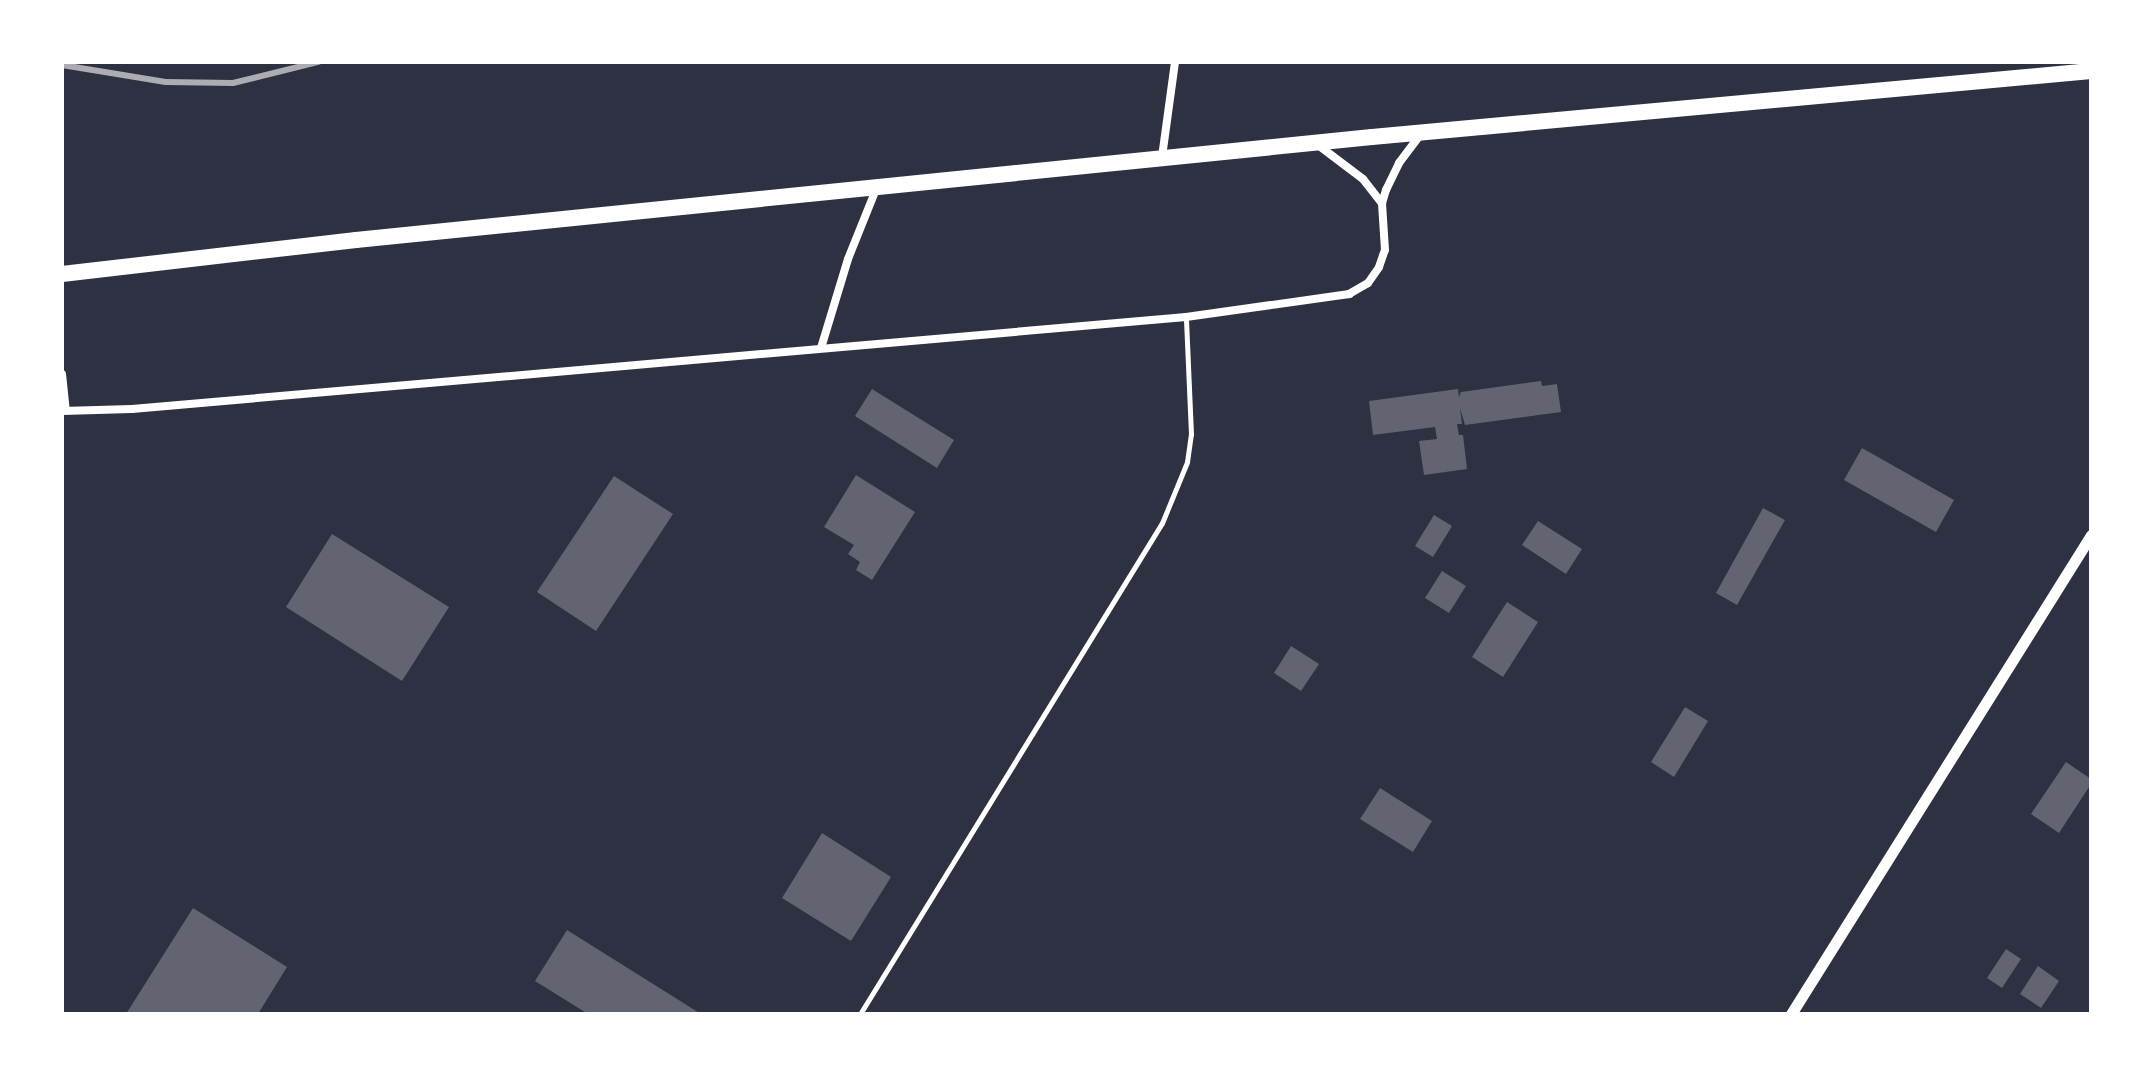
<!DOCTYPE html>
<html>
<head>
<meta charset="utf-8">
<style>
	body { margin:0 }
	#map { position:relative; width:2153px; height:1076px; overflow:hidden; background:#2d3142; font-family:Ubuntu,sans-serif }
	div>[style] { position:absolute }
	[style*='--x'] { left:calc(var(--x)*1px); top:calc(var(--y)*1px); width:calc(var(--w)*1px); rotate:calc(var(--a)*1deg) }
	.building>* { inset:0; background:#626471 }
	.service>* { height:5px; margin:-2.5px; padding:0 2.5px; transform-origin:2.5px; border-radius:2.5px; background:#fff }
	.minor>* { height:8px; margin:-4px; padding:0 4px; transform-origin:4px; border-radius:4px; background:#fff }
	.tertiary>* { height:11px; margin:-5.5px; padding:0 5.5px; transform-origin:5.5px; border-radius:5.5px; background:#fff }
	.trunk>* { height:16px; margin:-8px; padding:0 8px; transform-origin:8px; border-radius:8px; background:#fff }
	.rail>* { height:6px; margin:-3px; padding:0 3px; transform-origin:3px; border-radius:3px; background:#abadb3 }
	span { translate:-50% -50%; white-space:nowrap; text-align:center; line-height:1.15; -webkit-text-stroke:6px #fff; paint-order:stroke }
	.frame { position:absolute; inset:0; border:64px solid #fff; pointer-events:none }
</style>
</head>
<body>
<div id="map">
	<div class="building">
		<i style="clip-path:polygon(1541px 381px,1542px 386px,1557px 384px,1561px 412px,1465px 425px,1460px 408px,1462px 424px,1457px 424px,1459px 435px,1463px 435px,1467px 469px,1424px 475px,1419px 441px,1437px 439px,1435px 427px,1373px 435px,1369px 401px,1458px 389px,1459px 397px,1461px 392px)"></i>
		<i style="clip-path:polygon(872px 389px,954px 440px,937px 468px,855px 416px)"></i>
		<i style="clip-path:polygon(1862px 448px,1954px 500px,1936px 532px,1844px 480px)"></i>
		<i style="clip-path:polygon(856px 475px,915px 512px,872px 580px,856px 570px,860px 562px,848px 554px,854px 545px,824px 527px)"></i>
		<i style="clip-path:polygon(614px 476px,673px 514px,596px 631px,537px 592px)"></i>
		<i style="clip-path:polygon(1763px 508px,1785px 520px,1737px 605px,1716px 593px)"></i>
		<i style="clip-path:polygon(1434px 515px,1452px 526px,1433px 557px,1415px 546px)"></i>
		<i style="clip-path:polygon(1538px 521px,1582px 549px,1566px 574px,1522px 545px)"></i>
		<i style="clip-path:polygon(332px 534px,449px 607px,402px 681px,286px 607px)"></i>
		<i style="clip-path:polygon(1442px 571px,1466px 586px,1449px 613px,1425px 598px)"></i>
		<i style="clip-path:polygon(1507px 602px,1538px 622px,1503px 677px,1472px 657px)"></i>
		<i style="clip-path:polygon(1291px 646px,1319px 664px,1301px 691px,1274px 673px)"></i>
		<i style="clip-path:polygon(1685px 707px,1708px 721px,1674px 777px,1651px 762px)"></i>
		<i style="clip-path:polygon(2066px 762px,2091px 779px,2091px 784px,2059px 833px,2031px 814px)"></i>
		<i style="clip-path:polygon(1380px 788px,1432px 821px,1413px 852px,1360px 819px)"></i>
		<i style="clip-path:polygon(822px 833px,891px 877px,851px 941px,782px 898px)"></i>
		<i style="clip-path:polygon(193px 908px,287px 967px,258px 1014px,126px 1014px)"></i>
		<i style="clip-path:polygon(567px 930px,701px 1014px,588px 1014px,535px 981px)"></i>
		<i style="clip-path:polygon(2006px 949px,2021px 959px,2002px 988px,1987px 978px)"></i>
		<i style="clip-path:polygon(2038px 966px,2059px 981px,2041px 1008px,2020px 994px)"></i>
	</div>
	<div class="service">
		<i style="--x:860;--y:1014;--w:576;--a:-58.41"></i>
		<i style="--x:1162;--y:523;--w:66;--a:-67.7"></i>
		<i style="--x:1187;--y:462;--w:28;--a:-82"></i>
		<i style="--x:1191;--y:434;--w:116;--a:-92.5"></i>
	</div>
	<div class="minor">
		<i style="--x:1318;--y:145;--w:56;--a:37.1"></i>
		<i style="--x:1363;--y:179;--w:31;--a:52"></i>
		<i style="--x:1162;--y:157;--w:96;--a:-82.2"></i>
		<i style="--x:821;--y:348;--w:93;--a:-73.1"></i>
		<i style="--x:848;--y:259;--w:78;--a:-68.1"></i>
		<i style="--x:62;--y:374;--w:36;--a:84"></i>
		<i style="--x:62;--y:411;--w:70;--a:-1.6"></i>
		<i style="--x:132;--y:409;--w:1058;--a:-4.99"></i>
		<i style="--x:1186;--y:317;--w:165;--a:-8"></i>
		<i style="--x:1349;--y:294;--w:22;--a:-30"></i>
		<i style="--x:1368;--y:283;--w:19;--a:-55"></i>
		<i style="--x:1379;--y:267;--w:18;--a:-71"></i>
		<i style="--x:1385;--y:250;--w:47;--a:-93.7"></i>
		<i style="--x:1382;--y:203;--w:14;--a:-73"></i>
		<i style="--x:1386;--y:190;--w:30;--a:-64"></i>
		<i style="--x:1399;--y:163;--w:36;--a:-53"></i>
	</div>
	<div class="tertiary">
		<i style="--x:1791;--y:1014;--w:565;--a:-57.94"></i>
	</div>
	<div class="trunk">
		<i style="--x:62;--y:274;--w:296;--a:-6.6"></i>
		<i style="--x:356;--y:240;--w:1021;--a:-5.79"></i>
		<i style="--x:1372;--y:137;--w:722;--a:-5.24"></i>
	</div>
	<div class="rail">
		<i style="--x:62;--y:65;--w:105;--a:9.3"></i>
		<i style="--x:166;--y:82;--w:67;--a:0.9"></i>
		<i style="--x:233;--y:83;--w:88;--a:-13.9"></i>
	</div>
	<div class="frame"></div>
</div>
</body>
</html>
